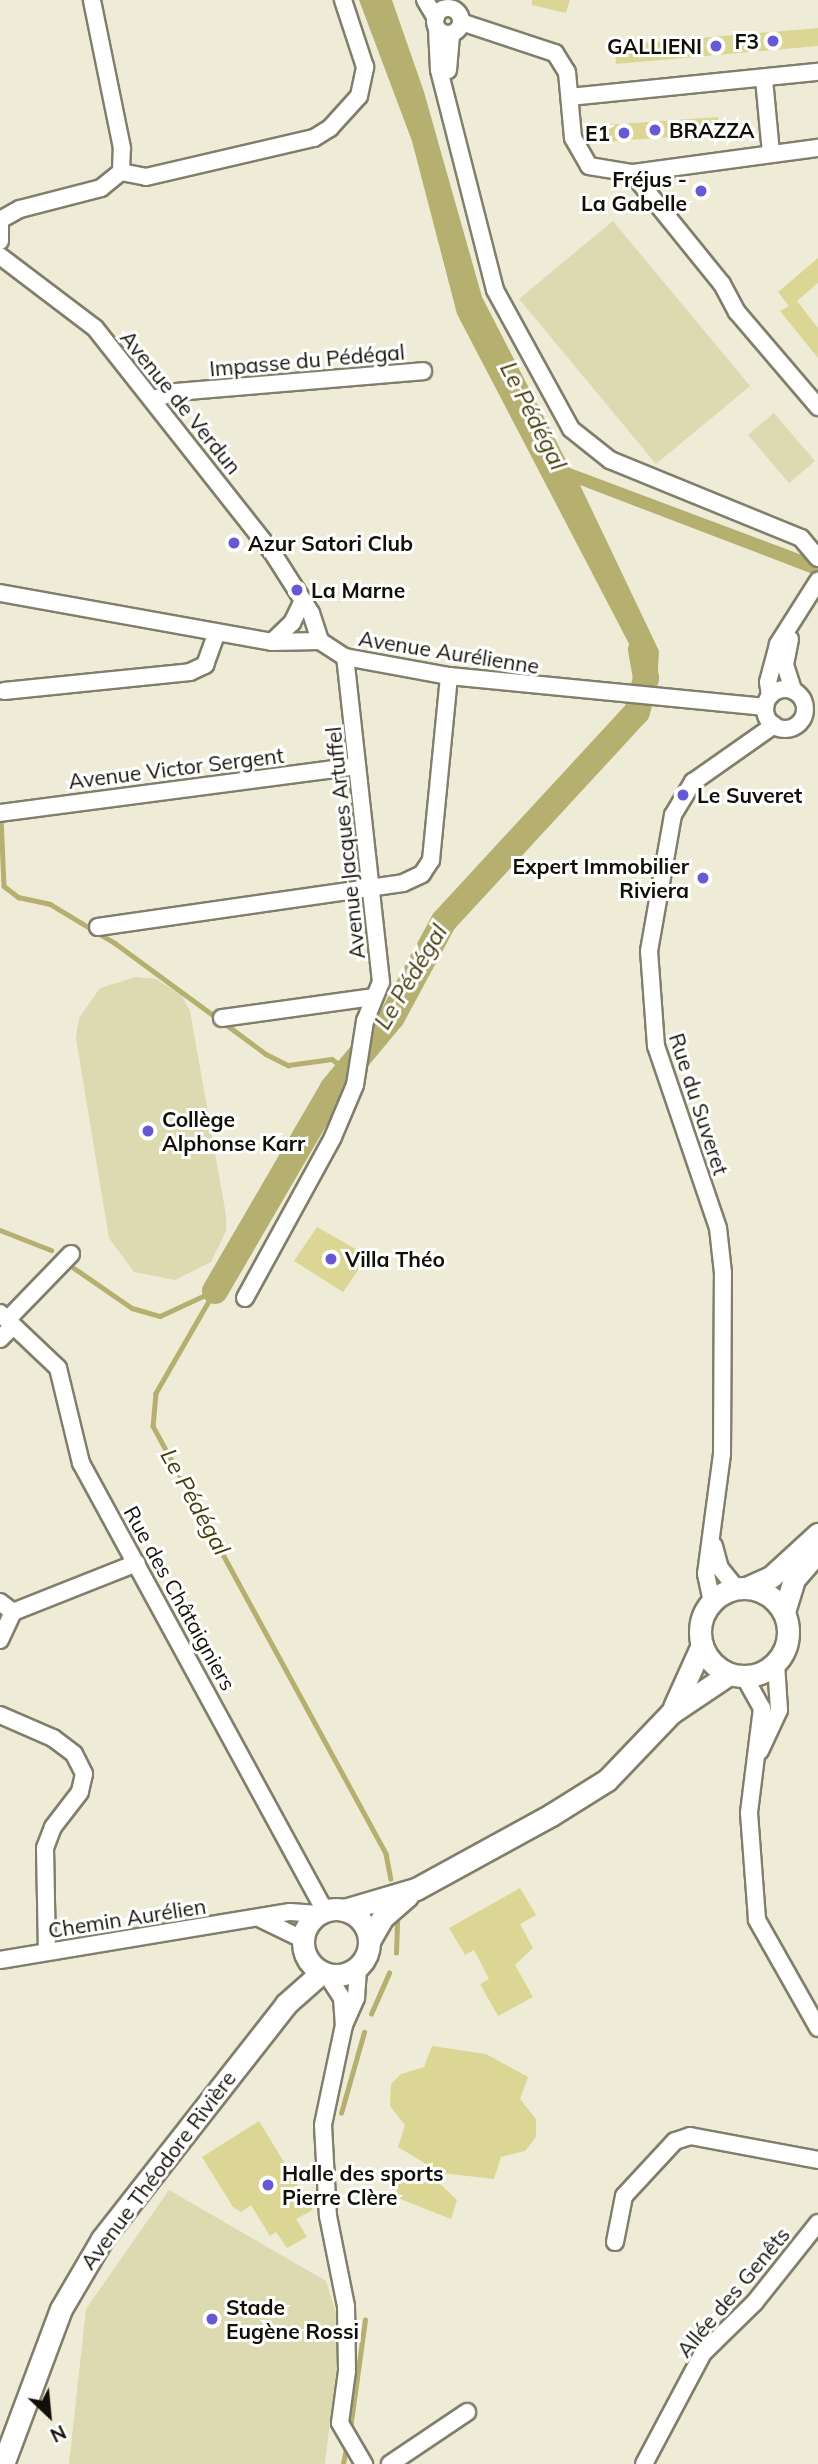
<!DOCTYPE html>
<html>
<head>
<meta charset="utf-8">
<style>
	body { margin:0 }
	#map { position:relative; width:818px; height:2464px; overflow:hidden; background:#eeecd6; font-family:Mulish,sans-serif }
	div>[style] { position:absolute }
	[style*='--x'] { left:calc(var(--x)*1px); top:calc(var(--y)*1px); width:calc(var(--w)*1px); rotate:calc(var(--a)*1deg) }
	.green>* { inset:0; background:#ddd9b1 }
	.water>* { inset:0; background:#b5af70 }
	.stream>* { height:4.5px; margin:-2.25px; padding:0 2.25px; transform-origin:2.25px; border-radius:2.25px; background:#b5af70 }
	.river>* { height:26px; margin:-13px; padding:0 13px; transform-origin:13px; border-radius:13px; background:#b5af70 }
	.building>* { inset:0; background:#dcd695 }
	.roads { filter:drop-shadow(2px 0 #817f6b) drop-shadow(-2px 0 #817f6b) drop-shadow(0 2px #817f6b) drop-shadow(0 -2px #817f6b) }
	.minor>* { height:16px; margin:-8px; padding:0 8px; transform-origin:8px; border-radius:8px; background:#fff }
	.minor>.ring { margin:-8px; padding:0; box-sizing:content-box; background:none; border:16px solid #fff; border-radius:50% }
	.major>* { height:21px; margin:-10.5px; padding:0 10.5px; transform-origin:10.5px; border-radius:10.5px; background:#fff }
	.major>.ring { margin:-10.5px; padding:0; box-sizing:content-box; background:none; border:21px solid #fff; border-radius:50% }
	.dots>* { width:19px; height:19px; translate:-50% -50%; box-sizing:border-box; border:4px solid #fff; border-radius:50% }
	span { translate:-50% -50%; white-space:nowrap; text-align:center; line-height:1.15; -webkit-text-stroke:6px #fff; paint-order:stroke }
	.poi-label { font-size:21px; color:#111008; font-weight:700 }
	.right { translate:-100% -50%; text-align:right }
	.left { translate:0 -50%; text-align:left }
	.street-label { font-size:21px; color:#111008 }
	.water-label { font-size:23px; color:#423d0a; font-style:italic }
	.north { position:absolute; left:14px; top:2380px; width:70px; height:70px; -webkit-text-stroke:5px #fff; paint-order:stroke; rotate:154deg; font-size:19px; font-weight:700; line-height:28px; text-align:center; color:#111008 }
	.north::after { content:''; display:block; margin:auto; width:24px; height:32px; background:#111008; clip-path:polygon(50% 0,100% 100%,50% 72%,0 100%) }
</style>
</head>
<body>
<div id="map">
	<div class="green">
		<i style="clip-path:polygon(613px 221px,750px 386px,656px 464px,519px 299px)"></i>
		<i style="clip-path:polygon(774px 413px,815px 461px,789px 483px,748px 435px)"></i>
		<i style="clip-path:polygon(136px 977px,156px 979px,181px 995px,190px 1011px,226px 1215px,226px 1231px,211px 1262px,175px 1280px,134px 1272px,109px 1238px,76px 1038px,79px 1018px,100px 988px)"></i>
		<i style="clip-path:polygon(169px 2190px,326px 2281px,341px 2329px,325px 2464px,69px 2464px,86px 2309px)"></i>
	</div>
	<div class="water">
		<i style="clip-path:polygon(359px 0,392px 0,424px 92px,482px 297px,570px 468px,818px 561px,818px 576px,580px 485px,659px 651px,657px 685px,638px 683px,638px 661px,457px 314px,412px 141px)"></i>
	</div>
	<div class="stream">
		<i style="--x:1;--y:817;--w:69;--a:87.5"></i>
		<i style="--x:4;--y:886;--w:18;--a:38"></i>
		<i style="--x:18;--y:897;--w:33;--a:12"></i>
		<i style="--x:50;--y:904;--w:76;--a:31"></i>
		<i style="--x:115;--y:943;--w:187;--a:36.3"></i>
		<i style="--x:266;--y:1054;--w:25;--a:27"></i>
		<i style="--x:288;--y:1065;--w:44;--a:-7.8"></i>
		<i style="--x:332;--y:1059;--w:18;--a:38"></i>
		<i style="--x:0;--y:1230;--w:55;--a:21.4"></i>
		<i style="--x:74;--y:1268;--w:70;--a:34.6"></i>
		<i style="--x:132;--y:1308;--w:29;--a:16"></i>
		<i style="--x:160;--y:1316;--w:60;--a:-24.8"></i>
		<i style="--x:215;--y:1291;--w:118;--a:120"></i>
		<i style="--x:156;--y:1393;--w:33;--a:95"></i>
		<i style="--x:153;--y:1426;--w:487;--a:61.4"></i>
		<i style="--x:386;--y:1854;--w:25;--a:79"></i>
		<i style="--x:396;--y:1953;--w:31;--a:-88"></i>
		<i style="--x:371;--y:2014;--w:45;--a:-66.3"></i>
		<i style="--x:341;--y:2113;--w:84;--a:-74.1"></i>
		<i style="--x:350;--y:2429;--w:110;--a:-82.2"></i>
		<i style="--x:343;--y:2464;--w:20;--a:-79"></i>
	</div>
	<div class="river">
		<i style="--x:215;--y:1291;--w:235;--a:-59.8"></i>
		<i style="--x:333;--y:1088;--w:92;--a:-50.3"></i>
		<i style="--x:392;--y:1017;--w:109;--a:-61.6"></i>
		<i style="--x:444;--y:921;--w:284;--a:-47.3"></i>
		<i style="--x:637;--y:712;--w:35;--a:-75"></i>
		<i style="--x:646;--y:678;--w:29;--a:-100"></i>
	</div>
	<div class="building">
		<i style="clip-path:polygon(532px 0,570px 0,566px 13px,532px 5px)"></i>
		<i style="clip-path:polygon(818px 28px,818px 46px,616px 64px,615px 45px)"></i>
		<i style="clip-path:polygon(718px 117px,720px 133px,593px 143px,591px 126px)"></i>
		<i style="clip-path:polygon(818px 258px,818px 283px,797px 301px,818px 328px,818px 358px,780px 311px,789px 306px,778px 292px)"></i>
		<i style="clip-path:polygon(317px 1227px,368px 1256px,343px 1292px,294px 1261px)"></i>
		<i style="clip-path:polygon(520px 1888px,536px 1915px,520px 1924px,533px 1948px,515px 1965px,533px 1997px,498px 2016px,480px 1984px,489px 1979px,474px 1950px,465px 1955px,449px 1928px)"></i>
		<i style="clip-path:polygon(432px 2046px,486px 2054px,528px 2077px,520px 2099px,536px 2119px,536px 2137px,525px 2151px,501px 2157px,494px 2179px,441px 2173px,398px 2147px,405px 2125px,390px 2106px,391px 2084px,401px 2074px,424px 2067px)"></i>
		<i style="clip-path:polygon(259px 2121px,313px 2210px,296px 2219px,307px 2237px,287px 2248px,276px 2232px,270px 2236px,251px 2205px,241px 2212px,233px 2207px,202px 2157px)"></i>
		<i style="clip-path:polygon(399px 2181px,439px 2183px,457px 2200px,451px 2219px,395px 2197px)"></i>
	</div>
	<div class="roads">
		<div class="minor">
			<i style="--x:425;--y:0;--w:21;--a:59"></i>
			<i class="ring" style="left:435px;top:8px;width:10px;height:10px"></i>
			<i style="--x:461;--y:22;--w:99;--a:18.3"></i>
			<i style="--x:555;--y:53;--w:22;--a:58"></i>
			<i style="--x:567;--y:72;--w:66;--a:84.8"></i>
			<i style="--x:573;--y:138;--w:32;--a:60"></i>
			<i style="--x:589;--y:166;--w:44;--a:9.2"></i>
			<i style="--x:632;--y:173;--w:188;--a:-7.7"></i>
			<i style="--x:437;--y:29;--w:41;--a:87.2"></i>
			<i style="--x:439;--y:70;--w:227;--a:75.7"></i>
			<i style="--x:495;--y:290;--w:158;--a:61.3"></i>
			<i style="--x:571;--y:429;--w:50;--a:38.5"></i>
			<i style="--x:610;--y:460;--w:206;--a:22.2"></i>
			<i style="--x:801;--y:538;--w:26;--a:50"></i>
			<i style="--x:448;--y:70;--w:36;--a:-85"></i>
			<i style="--x:764;--y:79;--w:74;--a:84.6"></i>
			<i style="--x:570;--y:97;--w:249;--a:-5.8"></i>
			<i style="--x:121;--y:172;--w:25;--a:11"></i>
			<i style="--x:146;--y:177;--w:172;--a:-13.1"></i>
			<i style="--x:314;--y:138;--w:19;--a:-32"></i>
			<i style="--x:330;--y:128;--w:43;--a:-47.8"></i>
			<i style="--x:359;--y:96;--w:30;--a:-78"></i>
			<i style="--x:365;--y:67;--w:71;--a:-108.2"></i>
			<i style="--x:632;--y:173;--w:143;--a:51"></i>
			<i style="--x:722;--y:284;--w:32;--a:62"></i>
			<i style="--x:737;--y:312;--w:125;--a:49.5"></i>
			<i style="--x:0;--y:220;--w:23;--a:-29"></i>
			<i style="--x:20;--y:209;--w:84;--a:-14.5"></i>
			<i style="--x:101;--y:188;--w:26;--a:-39"></i>
			<i style="--x:121;--y:172;--w:24;--a:-88"></i>
			<i style="--x:122;--y:148;--w:151;--a:-101.5"></i>
			<i style="--x:0;--y:223;--w:18;--a:90"></i>
			<i style="--x:0;--y:256;--w:119;--a:37.2"></i>
			<i style="--x:95;--y:328;--w:289;--a:51.7"></i>
			<i style="--x:274;--y:555;--w:69;--a:57.5"></i>
			<i style="--x:311;--y:613;--w:29;--a:72"></i>
			<i style="--x:154;--y:399;--w:22;--a:-18"></i>
			<i style="--x:175;--y:392;--w:249;--a:-4.8"></i>
			<i style="--x:0;--y:593;--w:276;--a:10.2"></i>
			<i style="--x:272;--y:642;--w:48;--a:-1.2"></i>
			<i style="--x:320;--y:641;--w:30;--a:33"></i>
			<i style="--x:345;--y:657;--w:106;--a:10.4"></i>
			<i style="--x:449;--y:676;--w:318;--a:5.6"></i>
			<i style="--x:790;--y:639;--w:26;--a:101"></i>
			<i style="--x:785;--y:665;--w:26;--a:72"></i>
			<i style="--x:272;--y:642;--w:28;--a:-44"></i>
			<i style="--x:292;--y:623;--w:25;--a:-64"></i>
			<i class="ring" style="left:765px;top:689px;width:24px;height:24px"></i>
			<i style="--x:4;--y:691;--w:187;--a:-5.8"></i>
			<i style="--x:190;--y:672;--w:17;--a:-25"></i>
			<i style="--x:205;--y:665;--w:33;--a:-70"></i>
			<i style="--x:770;--y:696;--w:14;--a:-98"></i>
			<i style="--x:768;--y:682;--w:39;--a:-75"></i>
			<i style="--x:778;--y:644;--w:75;--a:-57.6"></i>
			<i style="--x:0;--y:813;--w:360;--a:-7.5"></i>
			<i style="--x:98;--y:927;--w:308;--a:-8.2"></i>
			<i style="--x:403;--y:883;--w:21;--a:-25"></i>
			<i style="--x:422;--y:874;--w:17;--a:-57"></i>
			<i style="--x:431;--y:860;--w:185;--a:-84.4"></i>
			<i style="--x:222;--y:1018;--w:153;--a:-7.9"></i>
			<i style="--x:245;--y:1298;--w:183;--a:-61.3"></i>
			<i style="--x:333;--y:1137;--w:56;--a:-67.1"></i>
			<i style="--x:355;--y:1085;--w:65;--a:-81.1"></i>
			<i style="--x:365;--y:1021;--w:42;--a:-67.7"></i>
			<i style="--x:381;--y:982;--w:327;--a:-96.3"></i>
			<i style="--x:0;--y:1313;--w:80;--a:43.5"></i>
			<i style="--x:58;--y:1368;--w:98;--a:76.4"></i>
			<i style="--x:81;--y:1463;--w:510;--a:61.43"></i>
			<i style="--x:7;--y:1320;--w:92;--a:-45.9"></i>
			<i style="--x:0;--y:1339;--w:18;--a:-45"></i>
			<i style="--x:714;--y:1546;--w:23;--a:75"></i>
			<i style="--x:720;--y:1568;--w:27;--a:51"></i>
			<i style="--x:0;--y:1602;--w:16;--a:38"></i>
			<i style="--x:13;--y:1612;--w:31;--a:115"></i>
			<i style="--x:712;--y:1602;--w:29;--a:-102"></i>
			<i style="--x:706;--y:1574;--w:121;--a:-82.4"></i>
			<i style="--x:722;--y:1454;--w:181;--a:-89.7"></i>
			<i style="--x:723;--y:1273;--w:45;--a:-96.3"></i>
			<i style="--x:718;--y:1228;--w:192;--a:-108.8"></i>
			<i style="--x:656;--y:1046;--w:95;--a:-94.2"></i>
			<i style="--x:649;--y:951;--w:138;--a:-80"></i>
			<i style="--x:673;--y:815;--w:39;--a:-59"></i>
			<i style="--x:693;--y:782;--w:99;--a:-35.1"></i>
			<i style="--x:13;--y:1612;--w:133;--a:-21.6"></i>
			<i style="--x:744;--y:1676;--w:37;--a:61"></i>
			<i style="--x:762;--y:1708;--w:106;--a:97.1"></i>
			<i style="--x:749;--y:1813;--w:107;--a:85.7"></i>
			<i style="--x:757;--y:1920;--w:124;--a:60.5"></i>
			<i style="--x:0;--y:1715;--w:58;--a:23.5"></i>
			<i style="--x:53;--y:1738;--w:26;--a:37"></i>
			<i style="--x:74;--y:1754;--w:22;--a:63"></i>
			<i style="--x:84;--y:1774;--w:18;--a:103"></i>
			<i style="--x:80;--y:1792;--w:44;--a:127.6"></i>
			<i style="--x:53;--y:1827;--w:22;--a:111"></i>
			<i style="--x:45;--y:1848;--w:103;--a:88.9"></i>
			<i style="--x:760;--y:1751;--w:45;--a:-65.1"></i>
			<i style="--x:779;--y:1710;--w:47;--a:-93.7"></i>
			<i style="--x:261;--y:1919;--w:46;--a:26"></i>
			<i style="--x:0;--y:1960;--w:294;--a:-9.4"></i>
			<i style="--x:290;--y:1912;--w:28;--a:4"></i>
			<i style="--x:327;--y:1975;--w:27;--a:57"></i>
			<i style="--x:342;--y:1998;--w:27;--a:86"></i>
			<i style="--x:344;--y:2025;--w:30;--a:-66"></i>
			<i style="--x:356;--y:1998;--w:30;--a:-86"></i>
			<i style="--x:344;--y:2025;--w:102;--a:101.9"></i>
			<i style="--x:323;--y:2125;--w:91;--a:86.9"></i>
			<i style="--x:328;--y:2216;--w:92;--a:78.7"></i>
			<i style="--x:346;--y:2306;--w:65;--a:89.1"></i>
			<i style="--x:347;--y:2371;--w:52;--a:97.7"></i>
			<i style="--x:340;--y:2423;--w:48;--a:59.7"></i>
			<i style="--x:615;--y:2242;--w:47;--a:-78.9"></i>
			<i style="--x:624;--y:2196;--w:75;--a:-47.2"></i>
			<i style="--x:675;--y:2141;--w:16;--a:-18"></i>
			<i style="--x:690;--y:2136;--w:130;--a:10.6"></i>
			<i style="--x:390;--y:2464;--w:93;--a:-34"></i>
			<i style="--x:644;--y:2464;--w:126;--a:-62"></i>
			<i style="--x:703;--y:2353;--w:73;--a:-44.4"></i>
			<i style="--x:755;--y:2302;--w:101;--a:-51.4"></i>
		</div>
		<div class="major">
			<i style="--x:746;--y:1588;--w:27;--a:-24"></i>
			<i style="--x:771;--y:1577;--w:64;--a:-42.5"></i>
			<i class="ring" style="left:700px;top:1588px;width:67px;height:67px"></i>
			<i style="--x:784;--y:1612;--w:34;--a:-73"></i>
			<i style="--x:794;--y:1579;--w:37;--a:-49"></i>
			<i style="--x:674;--y:1707;--w:68;--a:-65.7"></i>
			<i class="ring" style="left:303px;top:1909px;width:45px;height:45px"></i>
			<i style="--x:344;--y:1910;--w:75;--a:-16.3"></i>
			<i style="--x:416;--y:1889;--w:154;--a:-28.7"></i>
			<i style="--x:551;--y:1815;--w:66;--a:-32"></i>
			<i style="--x:607;--y:1780;--w:93;--a:-46.3"></i>
			<i style="--x:671;--y:1713;--w:70;--a:-33.9"></i>
			<i style="--x:369;--y:1941;--w:28;--a:-60"></i>
			<i style="--x:383;--y:1917;--w:33;--a:-41"></i>
			<i style="--x:3;--y:2464;--w:165;--a:-69.5"></i>
			<i style="--x:61;--y:2309;--w:81;--a:-59.6"></i>
			<i style="--x:102;--y:2239;--w:298;--a:-51.9"></i>
			<i style="--x:286;--y:2004;--w:47;--a:-41.5"></i>
		</div>
	</div>
	<div class="dots">
		<i style="left:773px;top:41px;background:#6659d3"></i>
		<i style="left:716px;top:46px;background:#6659d3"></i>
		<i style="left:655px;top:130px;background:#6659d3"></i>
		<i style="left:624px;top:133px;background:#6659d3"></i>
		<i style="left:701px;top:191px;background:#6659d3"></i>
		<i style="left:234px;top:543px;background:#6659d3"></i>
		<i style="left:297px;top:590px;background:#6659d3"></i>
		<i style="left:683px;top:795px;background:#6659d3"></i>
		<i style="left:703px;top:878px;background:#6659d3"></i>
		<i style="left:148px;top:1131px;background:#6659d3"></i>
		<i style="left:331px;top:1259px;background:#6659d3"></i>
		<i style="left:268px;top:2185px;background:#6659d3"></i>
		<i style="left:212px;top:2319px;background:#6659d3"></i>
	</div>
	<div class="poi-label">
		<span class="right" style="left:759px;top:41px">F3</span>
		<span class="right" style="left:702px;top:46px">GALLIENI</span>
		<span class="left" style="left:669px;top:130px">BRAZZA</span>
		<span class="right" style="left:610px;top:133px">E1</span>
		<span class="right" style="left:687px;top:191px">Fréjus -<br>La Gabelle</span>
		<span class="left" style="left:248px;top:543px">Azur Satori Club</span>
		<span class="left" style="left:311px;top:590px">La Marne</span>
		<span class="left" style="left:697px;top:795px">Le Suveret</span>
		<span class="right" style="left:689px;top:878px">Expert Immobilier<br>Riviera</span>
		<span class="left" style="left:162px;top:1131px">Collège<br>Alphonse Karr</span>
		<span class="left" style="left:345px;top:1259px">Villa Théo</span>
		<span class="left" style="left:282px;top:2185px">Halle des sports<br>Pierre Clère</span>
		<span class="left" style="left:226px;top:2319px">Stade<br>Eugène Rossi</span>
	</div>
	<div class="street-label">
		<span style="left:307px;top:360px;rotate:-5deg">Impasse du Pédégal</span>
		<span style="left:181px;top:402px;rotate:51deg">Avenue de Verdun</span>
		<span style="left:449px;top:652px;rotate:9deg">Avenue Aurélienne</span>
		<span style="left:176px;top:768px;rotate:-7deg">Avenue Victor Sergent</span>
		<span style="left:345px;top:843px;rotate:-96deg">Avenue Jacques Artuffel</span>
		<span style="left:699px;top:1104px;rotate:72deg">Rue du Suveret</span>
		<span style="left:180px;top:1598px;rotate:61deg">Rue des Châtaigniers</span>
		<span style="left:127px;top:1918px;rotate:-9deg">Chemin Aurélien</span>
		<span style="left:158px;top:2170px;rotate:-53deg">Avenue Théodore Rivière</span>
		<span style="left:733px;top:2292px;rotate:-50deg">Allée des Genêts</span>
	</div>
	<div class="water-label">
		<span style="left:533px;top:416px;rotate:63deg">Le Pédégal</span>
		<span style="left:411px;top:977px;rotate:-59deg">Le Pédégal</span>
		<span style="left:195px;top:1502px;rotate:61deg">Le Pédégal</span>
	</div>
	<div class="north">N</div>
</div>
</body>
</html>
